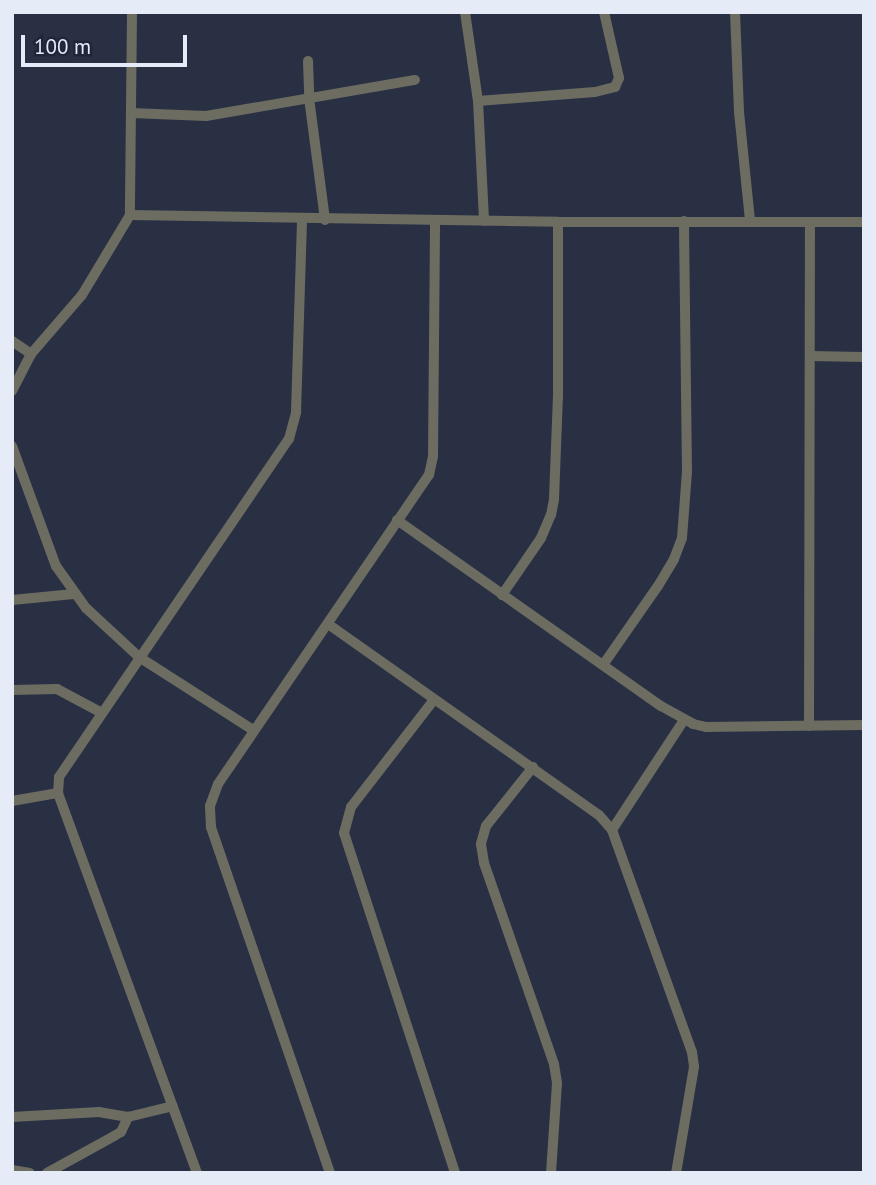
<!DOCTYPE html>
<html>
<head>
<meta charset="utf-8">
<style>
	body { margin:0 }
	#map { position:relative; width:876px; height:1185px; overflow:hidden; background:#293043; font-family:"PT Sans",sans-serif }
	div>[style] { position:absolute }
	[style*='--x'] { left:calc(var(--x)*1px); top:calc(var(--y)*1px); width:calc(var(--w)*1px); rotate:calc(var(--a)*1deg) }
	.minor>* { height:10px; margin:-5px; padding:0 5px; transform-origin:5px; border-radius:5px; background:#6c6c61 }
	span { translate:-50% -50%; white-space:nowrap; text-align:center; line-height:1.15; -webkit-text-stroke:7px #1f2639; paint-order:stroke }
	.frame { position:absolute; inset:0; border:14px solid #e6ebf8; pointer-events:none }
	.scale { position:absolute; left:21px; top:35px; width:166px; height:32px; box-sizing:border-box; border:4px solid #e6ebf8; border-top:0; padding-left:9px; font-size:21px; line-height:24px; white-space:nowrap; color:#e6ebf8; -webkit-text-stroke:5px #1f2639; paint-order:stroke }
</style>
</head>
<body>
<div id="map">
	<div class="minor">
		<i style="--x:132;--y:12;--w:203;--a:90.6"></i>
		<i style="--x:130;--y:215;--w:428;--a:0.9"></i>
		<i style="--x:558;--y:222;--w:306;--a:0"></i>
		<i style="--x:465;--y:12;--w:90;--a:81.7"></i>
		<i style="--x:478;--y:101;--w:120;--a:87.1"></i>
		<i style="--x:735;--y:12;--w:100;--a:87.7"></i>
		<i style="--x:739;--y:112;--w:110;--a:84.2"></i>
		<i style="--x:308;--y:61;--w:37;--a:88"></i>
		<i style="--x:309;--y:98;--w:123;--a:82.5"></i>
		<i style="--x:478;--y:101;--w:117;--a:-4.4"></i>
		<i style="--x:595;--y:92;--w:21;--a:-14"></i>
		<i style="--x:615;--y:87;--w:10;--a:-66"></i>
		<i style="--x:619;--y:78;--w:68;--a:-102.8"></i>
		<i style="--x:131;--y:113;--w:75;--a:2.3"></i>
		<i style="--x:206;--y:116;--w:212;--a:-9.8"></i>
		<i style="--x:12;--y:341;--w:23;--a:34"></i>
		<i style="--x:810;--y:356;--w:54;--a:1.1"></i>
		<i style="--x:12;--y:391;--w:42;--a:-62.8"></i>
		<i style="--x:31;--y:354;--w:78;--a:-49.2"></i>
		<i style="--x:82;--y:295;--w:93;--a:-59"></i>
		<i style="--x:12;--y:446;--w:128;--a:69.9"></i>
		<i style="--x:56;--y:566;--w:52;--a:54.5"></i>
		<i style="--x:86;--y:608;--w:72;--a:42.8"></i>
		<i style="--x:139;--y:657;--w:135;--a:32.6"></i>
		<i style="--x:397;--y:520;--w:323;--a:35.2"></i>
		<i style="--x:661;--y:706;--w:37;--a:29"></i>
		<i style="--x:693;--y:724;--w:13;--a:13"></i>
		<i style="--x:706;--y:727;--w:158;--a:-0.7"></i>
		<i style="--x:502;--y:595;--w:69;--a:-55.6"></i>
		<i style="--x:541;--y:538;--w:25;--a:-67"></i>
		<i style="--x:551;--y:515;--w:16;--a:-79"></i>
		<i style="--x:554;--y:499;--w:102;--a:-87.8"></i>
		<i style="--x:558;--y:397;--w:175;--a:-90"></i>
		<i style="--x:12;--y:600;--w:62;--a:-5.5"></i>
		<i style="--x:328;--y:624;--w:332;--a:35.2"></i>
		<i style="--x:599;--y:815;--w:20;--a:49"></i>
		<i style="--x:612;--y:830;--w:236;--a:70.2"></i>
		<i style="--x:692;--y:1052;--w:15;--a:82"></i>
		<i style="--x:694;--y:1067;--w:108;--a:99.6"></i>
		<i style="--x:603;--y:665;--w:96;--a:-55.2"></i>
		<i style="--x:658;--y:586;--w:31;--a:-59"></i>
		<i style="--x:674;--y:559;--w:22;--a:-69"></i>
		<i style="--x:682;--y:538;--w:66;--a:-85.7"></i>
		<i style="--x:687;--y:472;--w:251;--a:-90.7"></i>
		<i style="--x:12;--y:690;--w:45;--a:-1.3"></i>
		<i style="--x:57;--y:689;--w:51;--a:28.1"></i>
		<i style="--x:433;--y:701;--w:134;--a:127.7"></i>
		<i style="--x:351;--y:807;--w:27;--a:105"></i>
		<i style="--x:344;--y:833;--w:358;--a:71.9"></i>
		<i style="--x:809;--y:726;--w:504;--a:-89.89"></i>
		<i style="--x:533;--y:767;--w:75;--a:128.5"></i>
		<i style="--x:486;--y:826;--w:19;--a:106"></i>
		<i style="--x:481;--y:844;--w:19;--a:81"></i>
		<i style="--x:484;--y:863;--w:213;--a:70.8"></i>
		<i style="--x:554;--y:1064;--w:19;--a:81"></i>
		<i style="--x:557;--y:1083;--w:90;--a:93.8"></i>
		<i style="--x:12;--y:801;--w:47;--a:-9.9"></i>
		<i style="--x:612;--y:830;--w:131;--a:-56.8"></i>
		<i style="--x:12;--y:1117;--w:87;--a:-3.3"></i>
		<i style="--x:99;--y:1112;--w:29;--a:10"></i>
		<i style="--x:128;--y:1117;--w:46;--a:-13.7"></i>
		<i style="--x:12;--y:1170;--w:18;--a:9"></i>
		<i style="--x:47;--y:1173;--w:77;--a:-28.9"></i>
		<i style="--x:114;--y:1136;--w:8;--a:-30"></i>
		<i style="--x:121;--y:1132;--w:17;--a:-65"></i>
		<i style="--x:197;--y:1173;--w:405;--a:-110.1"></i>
		<i style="--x:58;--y:793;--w:16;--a:-86"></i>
		<i style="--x:59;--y:777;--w:409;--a:-55.8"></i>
		<i style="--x:289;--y:439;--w:28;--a:-75"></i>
		<i style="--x:296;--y:412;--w:192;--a:-88.2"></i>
		<i style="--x:330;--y:1173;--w:366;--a:-109"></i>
		<i style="--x:211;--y:827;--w:21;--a:-93"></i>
		<i style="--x:210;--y:806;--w:23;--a:-70"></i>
		<i style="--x:218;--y:784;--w:374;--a:-55.7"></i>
		<i style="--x:429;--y:475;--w:19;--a:-78"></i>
		<i style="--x:433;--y:456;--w:235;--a:-89.5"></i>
	</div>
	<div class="frame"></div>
	<div class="scale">100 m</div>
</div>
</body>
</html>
